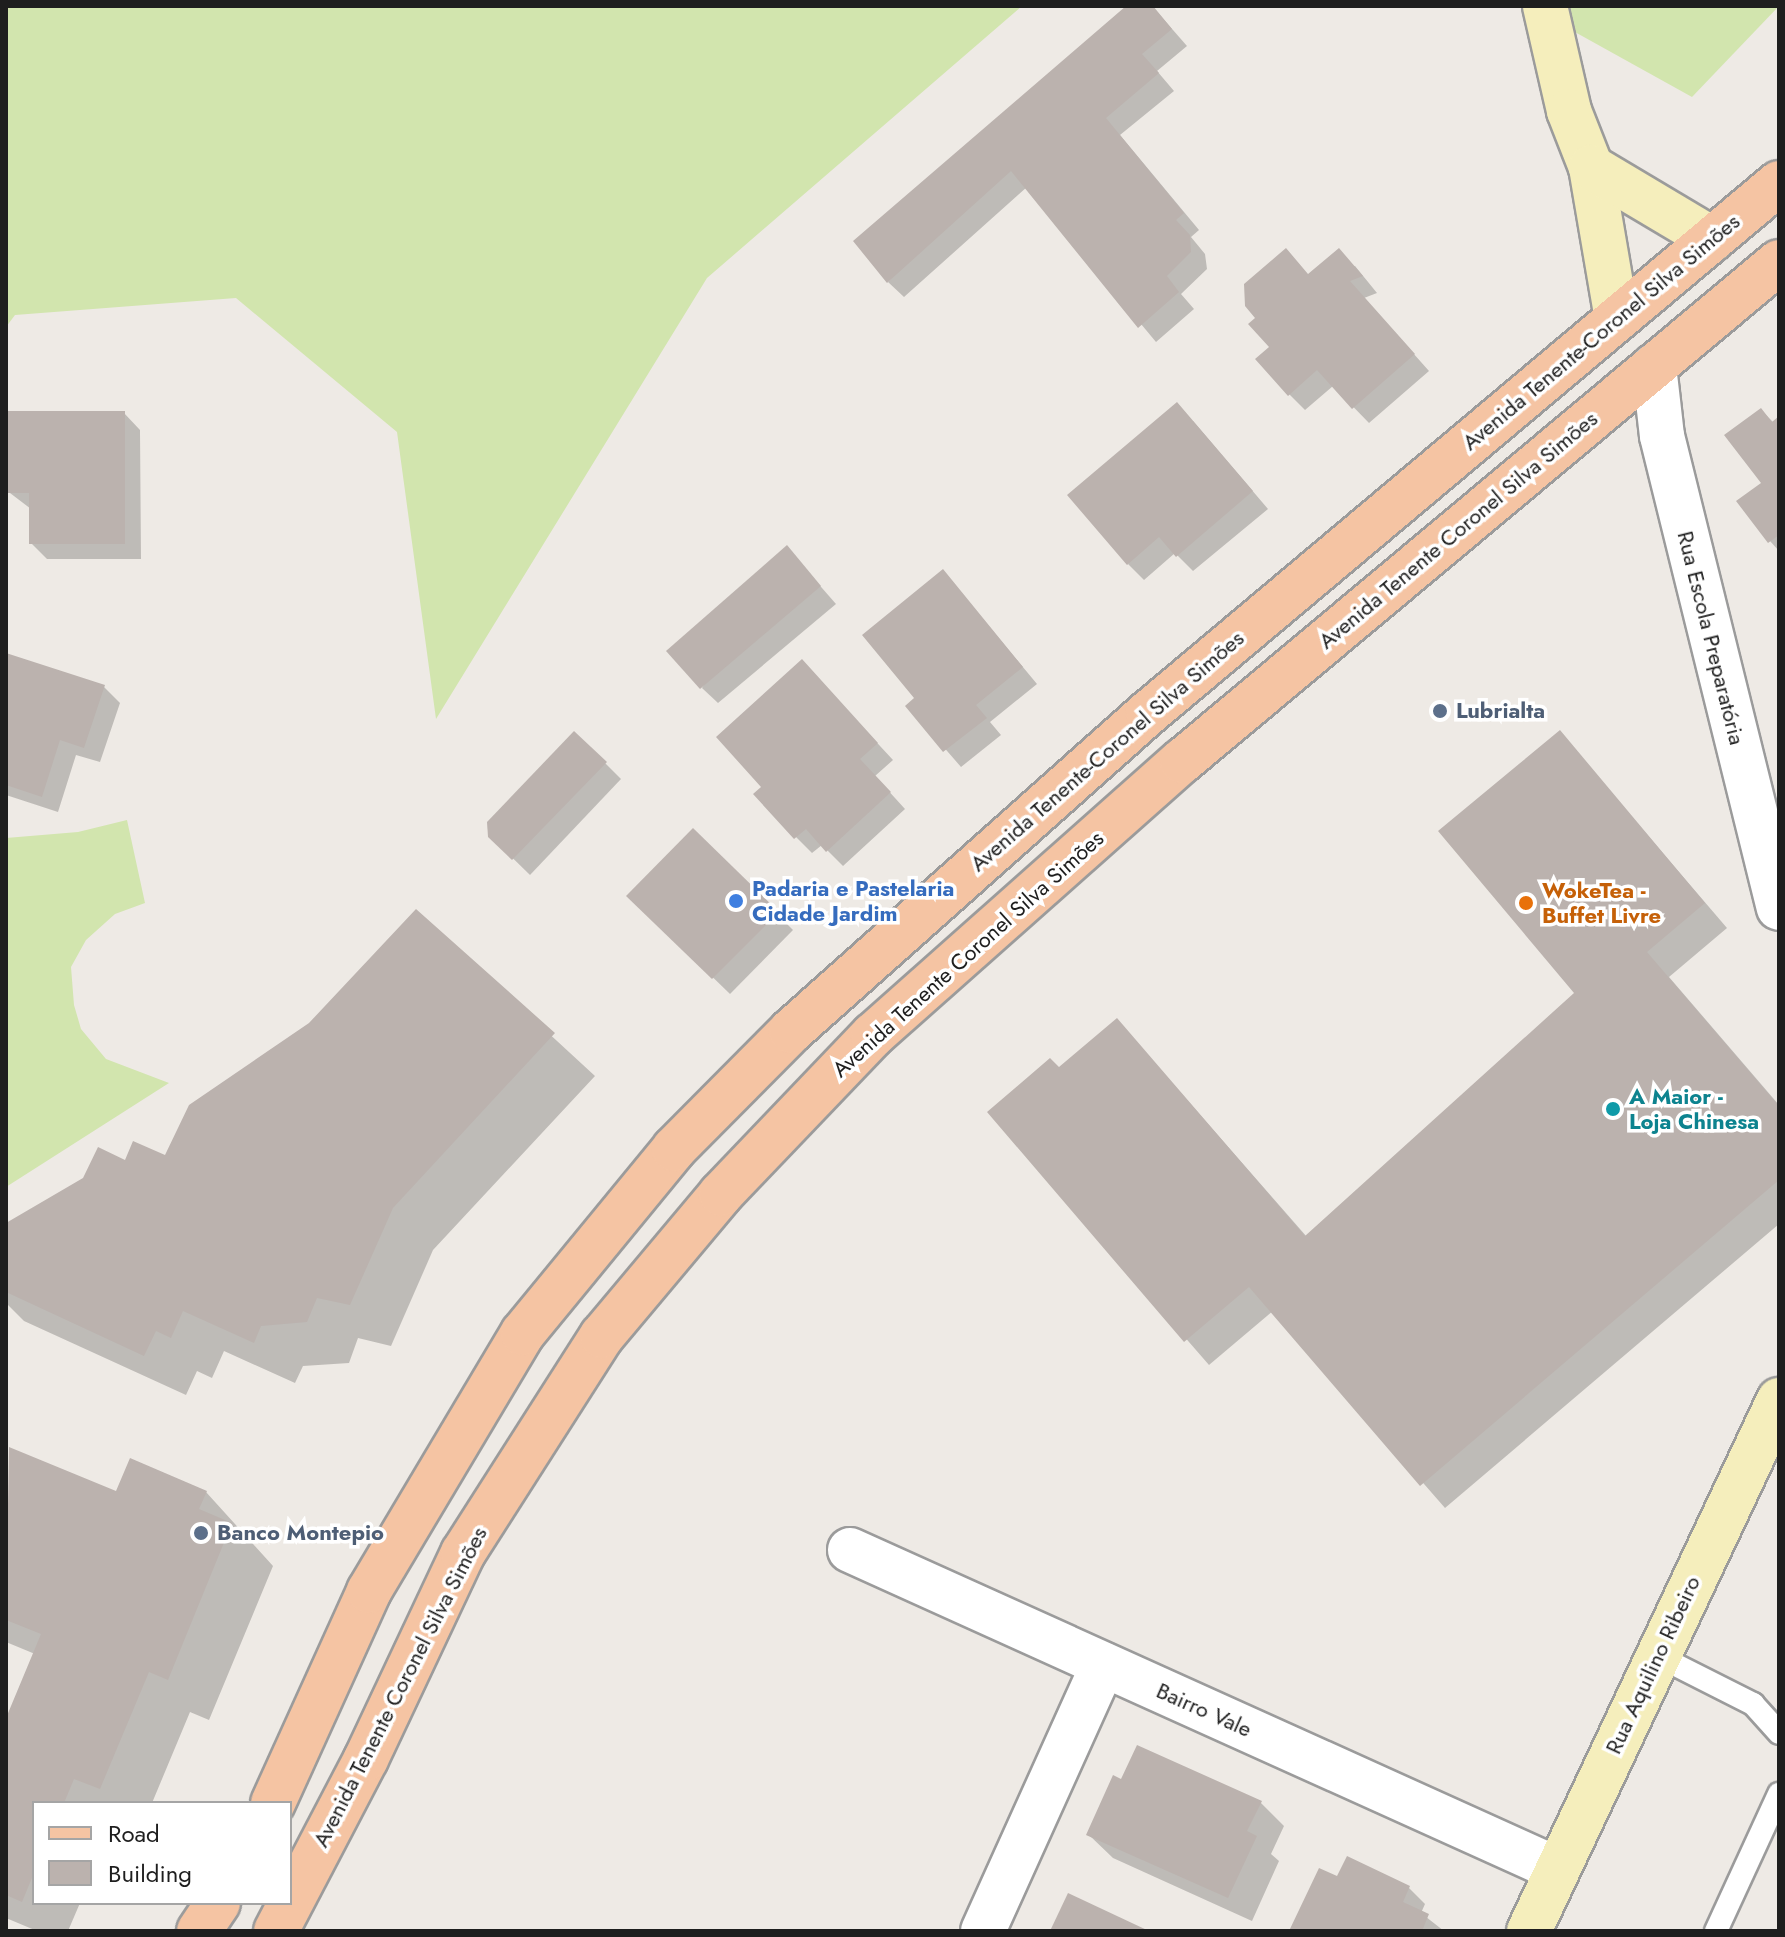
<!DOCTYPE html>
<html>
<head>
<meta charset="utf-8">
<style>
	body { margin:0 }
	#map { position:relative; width:1785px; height:1937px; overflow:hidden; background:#eeeae5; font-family:Jost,sans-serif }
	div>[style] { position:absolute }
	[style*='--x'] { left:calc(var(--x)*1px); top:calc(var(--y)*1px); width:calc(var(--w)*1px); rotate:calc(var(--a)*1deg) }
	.grass>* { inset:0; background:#d2e5ae }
	.shadow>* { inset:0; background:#0003 }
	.building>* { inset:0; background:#bbb2ae }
	.roads { filter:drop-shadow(2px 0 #9b9b9b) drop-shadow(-2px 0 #9b9b9b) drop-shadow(0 2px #9b9b9b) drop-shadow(0 -2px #9b9b9b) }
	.lane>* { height:22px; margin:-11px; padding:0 11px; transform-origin:11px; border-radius:11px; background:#fff }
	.street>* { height:44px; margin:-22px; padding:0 22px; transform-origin:22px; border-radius:22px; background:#fff }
	.secondary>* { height:44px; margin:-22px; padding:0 22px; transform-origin:22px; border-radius:22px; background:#f5eebc }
	.primary>* { height:44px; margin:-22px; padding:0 22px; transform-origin:22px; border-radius:22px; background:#f5c4a3 }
	.dots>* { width:22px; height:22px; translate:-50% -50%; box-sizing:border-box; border:4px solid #fff; border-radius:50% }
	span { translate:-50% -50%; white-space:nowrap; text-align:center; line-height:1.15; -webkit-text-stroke:7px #fff; paint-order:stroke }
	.street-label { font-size:22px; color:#1e1e1e }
	.service-label { font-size:22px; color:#4e5e75; font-weight:700 }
	.left { translate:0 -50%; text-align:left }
	.shop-label { font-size:22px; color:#366cbe; font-weight:700 }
	.food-label { font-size:22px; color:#c56008; font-weight:700 }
	.culture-label { font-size:22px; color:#0d838f; font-weight:700 }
	.frame { position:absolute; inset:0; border:8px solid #1e1e1e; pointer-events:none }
	.legend { position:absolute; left:32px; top:1801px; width:260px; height:104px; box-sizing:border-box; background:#fff; border:2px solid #a5a5a5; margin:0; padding:10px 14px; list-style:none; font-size:24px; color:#1e1e1e }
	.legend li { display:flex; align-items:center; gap:16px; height:40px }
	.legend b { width:40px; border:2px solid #a5a5a5 }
</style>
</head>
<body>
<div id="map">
	<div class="grass">
		<i style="clip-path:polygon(6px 6px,1022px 6px,707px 278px,436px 719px,397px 432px,236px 298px,15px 315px,6px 327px)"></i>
		<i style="clip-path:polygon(1528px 6px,1779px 6px,1692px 97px)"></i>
		<i style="clip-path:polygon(127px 820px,145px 903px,115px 914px,86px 940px,71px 967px,74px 1005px,81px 1029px,106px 1059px,169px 1083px,6px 1187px,6px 838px,78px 832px)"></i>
	</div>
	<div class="shadow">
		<i style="clip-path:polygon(1130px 6px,1152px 6px,1187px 46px,1157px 71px,1174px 91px,1120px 135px,1199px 230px,1191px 237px,1205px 254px,1207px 269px,1181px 294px,1194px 309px,1156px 342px,1027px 187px,904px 297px,888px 282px)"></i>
		<i style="clip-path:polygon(1355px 266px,1377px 293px,1364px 298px,1429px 371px,1369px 423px,1333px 386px,1305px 410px,1289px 394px,1272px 347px,1309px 275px)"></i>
		<i style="clip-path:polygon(1761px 410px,1774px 423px,1779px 419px,1779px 551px,1770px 541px)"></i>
		<i style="clip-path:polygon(124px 413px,140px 430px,141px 559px,47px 559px,31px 543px,31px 509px,10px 493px)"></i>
		<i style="clip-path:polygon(1193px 421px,1268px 509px,1193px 571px,1175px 553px,1144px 580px,1128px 564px)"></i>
		<i style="clip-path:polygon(787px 548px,836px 604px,718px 703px,702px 688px)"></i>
		<i style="clip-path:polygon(943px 571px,1037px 684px,990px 722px,1001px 735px,961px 767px,908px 706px,917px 698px)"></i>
		<i style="clip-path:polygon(6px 656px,104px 687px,120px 703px,100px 762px,76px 755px,58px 812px,6px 795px)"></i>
		<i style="clip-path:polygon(817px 678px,893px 760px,875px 776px,905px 809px,843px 866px,822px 845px,812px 853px,796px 837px,764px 787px)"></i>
		<i style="clip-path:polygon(1560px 733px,1727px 928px,1669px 977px,1779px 1105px,1779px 1224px,1445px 1508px,1273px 1311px,1209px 1365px,989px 1112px,1059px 1069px,1117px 1020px,1307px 1237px,1577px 994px)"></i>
		<i style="clip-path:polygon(605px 763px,621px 779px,530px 875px,490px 836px)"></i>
		<i style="clip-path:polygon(693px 830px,793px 930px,730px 994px,629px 896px)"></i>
		<i style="clip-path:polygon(416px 911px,595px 1076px,433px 1250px,391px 1346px,358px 1338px,349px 1363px,303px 1366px,295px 1383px,224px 1351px,212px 1378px,197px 1371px,186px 1395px,24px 1321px,6px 1303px,6px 1225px,126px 1163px,166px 1158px,310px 1025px)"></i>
		<i style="clip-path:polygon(10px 1449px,117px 1494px,206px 1492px,273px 1566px,209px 1720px,190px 1712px,152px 1803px,34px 1803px,34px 1903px,80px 1903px,68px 1931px,37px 1931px,6px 1918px,6px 1723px,35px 1654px,6px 1642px)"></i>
		<i style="clip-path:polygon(1260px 1802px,1284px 1826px,1271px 1854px,1279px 1861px,1252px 1921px,1113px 1858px,1089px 1835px)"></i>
		<i style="clip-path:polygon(1348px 1859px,1409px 1888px,1425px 1904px,1421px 1913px,1444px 1931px,1291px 1931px,1338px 1879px)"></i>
	</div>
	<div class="building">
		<i style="clip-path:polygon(1126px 6px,1153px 6px,1172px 29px,1142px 54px,1159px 73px,1106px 118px,1184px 213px,1176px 220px,1190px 235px,1191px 252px,1167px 276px,1179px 292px,1138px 328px,1011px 171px,887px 283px,853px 241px)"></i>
		<i style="clip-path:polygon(1286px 248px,1308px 274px,1339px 248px,1363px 276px,1350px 281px,1415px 354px,1352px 409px,1317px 370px,1288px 396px,1255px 359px,1269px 347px,1248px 324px,1255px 318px,1245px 306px,1244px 284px)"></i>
		<i style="clip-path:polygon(1177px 402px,1253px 491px,1176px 557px,1159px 537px,1127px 565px,1067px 495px)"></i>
		<i style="clip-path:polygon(1761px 408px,1772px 422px,1779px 416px,1779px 535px,1768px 543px,1736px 501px,1761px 483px,1724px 435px)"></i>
		<i style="clip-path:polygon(8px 411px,125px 411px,125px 544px,29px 544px,29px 493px,8px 493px)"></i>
		<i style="clip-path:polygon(787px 545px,821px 586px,700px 689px,666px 651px)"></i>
		<i style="clip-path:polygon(943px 569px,1023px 667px,976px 705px,987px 718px,943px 752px,905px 706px,914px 698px,862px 635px)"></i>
		<i style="clip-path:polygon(6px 653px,105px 685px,84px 748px,60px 740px,42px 797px,6px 785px)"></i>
		<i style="clip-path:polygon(802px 659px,878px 743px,860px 759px,891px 792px,826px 852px,806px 829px,794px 839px,753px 794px,761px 787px,716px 737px)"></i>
		<i style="clip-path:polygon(1560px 730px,1705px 903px,1647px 952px,1779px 1106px,1779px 1180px,1420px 1486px,1249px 1287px,1184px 1342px,987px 1112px,1050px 1058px,1059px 1067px,1117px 1018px,1305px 1236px,1574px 993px,1438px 831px)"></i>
		<i style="clip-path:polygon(574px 731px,607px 762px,512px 860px,488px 837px,487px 822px)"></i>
		<i style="clip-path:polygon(693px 828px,779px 912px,712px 979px,626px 896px)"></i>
		<i style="clip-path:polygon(416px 909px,555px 1033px,393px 1208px,350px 1305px,317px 1298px,307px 1322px,261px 1326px,254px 1343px,183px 1311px,171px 1338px,156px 1331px,144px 1356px,6px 1292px,6px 1223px,83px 1178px,98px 1147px,125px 1160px,133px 1141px,165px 1155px,189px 1105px,309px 1023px)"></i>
		<i style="clip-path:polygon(9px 1447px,116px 1491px,130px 1458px,207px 1491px,199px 1509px,232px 1523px,168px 1680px,149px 1672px,100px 1789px,74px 1779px,64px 1803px,34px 1803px,34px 1873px,22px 1902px,6px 1895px,6px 1718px,41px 1634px,6px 1620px)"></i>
		<i style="clip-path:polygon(1137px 1745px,1262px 1801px,1247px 1831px,1257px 1836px,1228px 1898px,1086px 1835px,1113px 1775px,1121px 1779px)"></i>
		<i style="clip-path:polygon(1347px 1856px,1410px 1886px,1403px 1902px,1429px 1914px,1422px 1931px,1289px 1931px,1319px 1868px,1337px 1876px)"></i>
		<i style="clip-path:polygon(1068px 1893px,1149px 1931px,1050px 1931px)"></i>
	</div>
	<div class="roads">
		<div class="lane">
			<i style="--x:1656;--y:1655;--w:109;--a:26.8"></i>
			<i style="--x:1753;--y:1704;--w:39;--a:48"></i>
			<i style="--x:1716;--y:1931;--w:151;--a:-65.3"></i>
		</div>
		<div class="street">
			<i style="--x:1654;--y:366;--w:70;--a:83.5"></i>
			<i style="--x:1662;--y:436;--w:486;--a:76.1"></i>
			<i style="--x:850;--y:1550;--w:776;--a:24.29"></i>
			<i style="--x:983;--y:1931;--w:292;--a:-65.7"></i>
		</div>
		<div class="secondary">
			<i style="--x:1545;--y:6;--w:108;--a:77.1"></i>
			<i style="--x:1569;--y:111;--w:60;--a:68.6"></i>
			<i style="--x:1591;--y:167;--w:154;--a:80.3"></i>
			<i style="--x:1591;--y:167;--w:141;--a:30.8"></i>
			<i style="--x:1529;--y:1931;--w:587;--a:-64.79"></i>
		</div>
		<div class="primary">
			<i style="--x:273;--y:1803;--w:233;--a:-65.6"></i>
			<i style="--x:369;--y:1591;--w:300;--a:-59.2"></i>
			<i style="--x:523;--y:1333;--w:238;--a:-50.6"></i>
			<i style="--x:674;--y:1149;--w:166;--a:-45.2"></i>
			<i style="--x:791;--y:1031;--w:478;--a:-41.7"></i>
			<i style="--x:1148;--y:713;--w:824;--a:-40.03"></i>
			<i style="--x:199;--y:1931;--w:34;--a:-56"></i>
			<i style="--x:276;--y:1931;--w:194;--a:-62.4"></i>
			<i style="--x:366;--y:1759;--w:228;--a:-64.8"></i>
			<i style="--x:463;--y:1553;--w:258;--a:-57.4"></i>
			<i style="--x:602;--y:1336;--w:185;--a:-50"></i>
			<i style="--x:721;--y:1194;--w:220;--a:-46.3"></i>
			<i style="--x:873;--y:1035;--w:413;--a:-41.6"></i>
			<i style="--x:1182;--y:761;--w:778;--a:-39.89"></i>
		</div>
	</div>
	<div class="dots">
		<i style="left:1440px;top:711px;background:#5c6f8a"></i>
		<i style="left:736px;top:901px;background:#3f7fe0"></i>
		<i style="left:1526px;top:903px;background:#e8710a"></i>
		<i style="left:1613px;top:1109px;background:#0f9aa8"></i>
		<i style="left:201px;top:1533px;background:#5c6f8a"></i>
	</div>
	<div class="street-label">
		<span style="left:1601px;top:332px;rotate:-40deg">Avenida Tenente-Coronel Silva Simões</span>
		<span style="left:1458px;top:530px;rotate:-40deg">Avenida Tenente Coronel Silva Simões</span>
		<span style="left:1711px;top:638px;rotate:76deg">Rua Escola Preparatória</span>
		<span style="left:1107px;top:751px;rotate:-41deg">Avenida Tenente-Coronel Silva Simões</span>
		<span style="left:968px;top:954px;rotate:-42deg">Avenida Tenente Coronel Silva Simões</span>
		<span style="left:1653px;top:1665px;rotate:-65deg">Rua Aquilino Ribeiro</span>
		<span style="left:400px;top:1687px;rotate:-63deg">Avenida Tenente Coronel Silva Simões</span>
		<span style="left:1204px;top:1710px;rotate:24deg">Bairro Vale</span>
	</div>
	<div class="service-label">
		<span class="left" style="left:1456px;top:711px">Lubrialta</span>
		<span class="left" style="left:217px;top:1533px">Banco Montepio</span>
	</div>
	<div class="shop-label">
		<span class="left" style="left:752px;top:901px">Padaria e Pastelaria<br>Cidade Jardim</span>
	</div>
	<div class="food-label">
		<span class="left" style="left:1542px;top:903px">WokeTea -<br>Buffet Livre</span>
	</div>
	<div class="culture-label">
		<span class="left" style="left:1629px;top:1109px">A Maior -<br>Loja Chinesa</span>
	</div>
	<div class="frame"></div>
	<ul class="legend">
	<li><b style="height:10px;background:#f5c4a3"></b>Road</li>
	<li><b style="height:22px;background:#bbb2ae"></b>Building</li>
	</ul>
</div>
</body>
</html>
